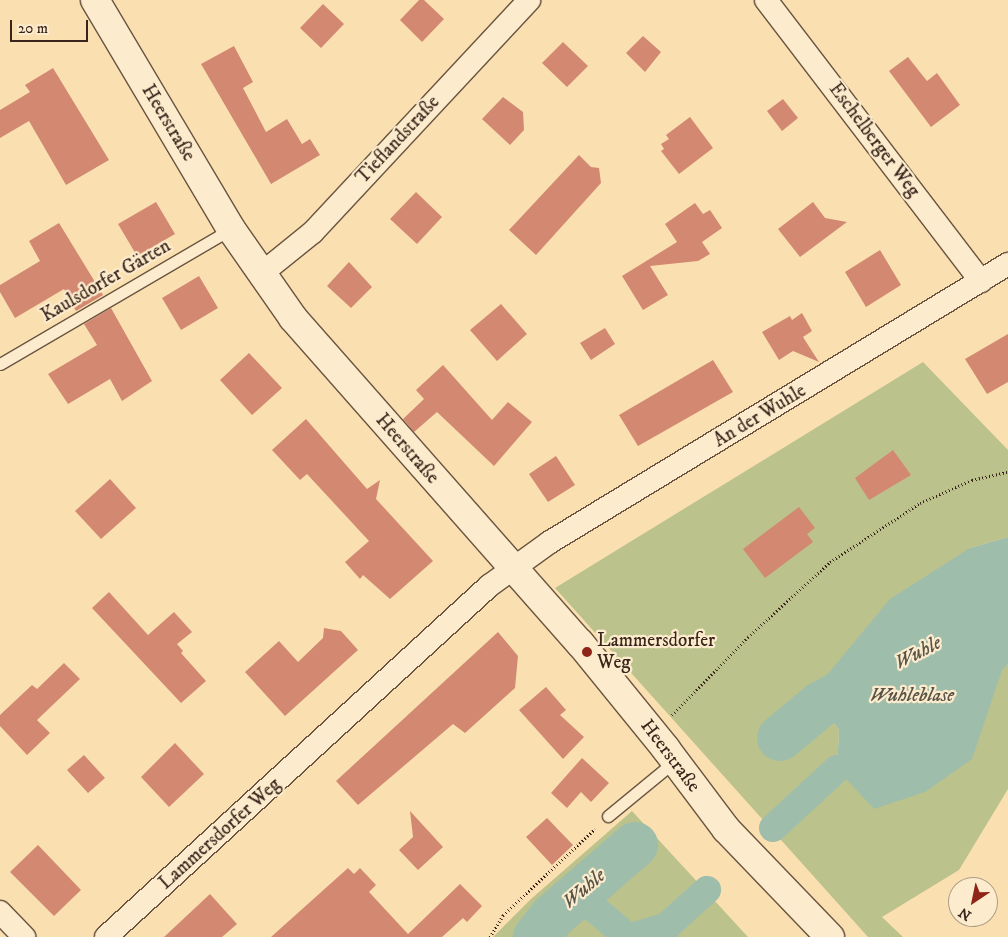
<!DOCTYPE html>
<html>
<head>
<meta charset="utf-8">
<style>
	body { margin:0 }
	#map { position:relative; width:1008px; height:937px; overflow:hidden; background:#fae0b0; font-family:"IM FELL DW Pica",serif }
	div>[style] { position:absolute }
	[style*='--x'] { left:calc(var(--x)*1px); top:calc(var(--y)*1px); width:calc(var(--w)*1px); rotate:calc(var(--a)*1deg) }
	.green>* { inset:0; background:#bcc28c }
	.water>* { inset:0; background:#9ebdab }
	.canal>* { height:28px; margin:-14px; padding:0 14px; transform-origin:14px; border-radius:14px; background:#9ebdab }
	.river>* { height:46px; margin:-23px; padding:0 23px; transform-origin:23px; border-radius:23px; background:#9ebdab }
	.building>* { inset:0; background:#d38872 }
	.path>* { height:3px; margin-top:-1.5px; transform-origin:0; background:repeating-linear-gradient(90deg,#3a251c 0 1px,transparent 0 3.5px) }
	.roads { filter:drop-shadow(1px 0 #6a5441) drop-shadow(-1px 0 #6a5441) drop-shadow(0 1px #6a5441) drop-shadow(0 -1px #6a5441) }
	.lane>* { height:11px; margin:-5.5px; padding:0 5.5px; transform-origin:5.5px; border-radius:5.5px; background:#fcebcc }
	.street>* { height:22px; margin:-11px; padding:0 11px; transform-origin:11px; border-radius:11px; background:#fcebcc }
	.secondary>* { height:28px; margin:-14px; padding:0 14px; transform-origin:14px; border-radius:14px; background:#fcebcc }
	.dots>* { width:14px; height:14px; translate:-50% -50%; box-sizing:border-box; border:2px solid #fcebcc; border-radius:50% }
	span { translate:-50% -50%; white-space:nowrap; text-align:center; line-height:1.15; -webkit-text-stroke:4.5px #fcebcc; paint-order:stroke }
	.street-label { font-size:19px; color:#3a251c }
	.poi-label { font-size:19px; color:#3a251c }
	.left { translate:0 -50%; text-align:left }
	.water-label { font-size:20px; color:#585347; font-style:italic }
	.north { position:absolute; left:948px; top:877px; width:50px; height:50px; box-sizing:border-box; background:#fcebcc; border:1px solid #ae9c86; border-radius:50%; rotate:214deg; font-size:14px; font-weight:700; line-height:20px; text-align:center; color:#3a251c }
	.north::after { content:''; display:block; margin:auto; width:18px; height:22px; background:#8f2418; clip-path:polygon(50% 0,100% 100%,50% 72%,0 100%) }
	.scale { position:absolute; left:10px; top:20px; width:78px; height:22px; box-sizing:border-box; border:2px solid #3a251c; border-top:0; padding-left:6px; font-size:15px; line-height:18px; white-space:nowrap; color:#3a251c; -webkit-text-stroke:4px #fcebcc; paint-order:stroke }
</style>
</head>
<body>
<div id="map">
	<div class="green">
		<i style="clip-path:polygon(923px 362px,1008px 450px,1008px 537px,970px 548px,812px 693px,839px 730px,837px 769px,1008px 664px,1008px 789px,959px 870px,882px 917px,903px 937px,868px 937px,555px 588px)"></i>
		<i style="clip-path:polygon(632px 811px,748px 937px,493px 937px,531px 899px)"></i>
	</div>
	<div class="water">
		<i style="clip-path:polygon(1008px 537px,1008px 664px,1002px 670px,972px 759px,925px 792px,874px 809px,837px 769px,839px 730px,812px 693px,890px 599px,970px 548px)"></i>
	</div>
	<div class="canal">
		<i style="--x:773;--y:828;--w:87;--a:-42.7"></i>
		<i style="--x:578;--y:895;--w:65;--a:40"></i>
		<i style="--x:632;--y:937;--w:37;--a:-17"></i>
		<i style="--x:667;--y:926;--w:54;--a:-42"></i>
	</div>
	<div class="river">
		<i style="--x:780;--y:738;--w:53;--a:-39.7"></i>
		<i style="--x:821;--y:704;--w:62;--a:-27.8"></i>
		<i style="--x:536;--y:937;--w:26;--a:-51"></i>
		<i style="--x:552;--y:917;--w:110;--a:-40.9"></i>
	</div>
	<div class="building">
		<i style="clip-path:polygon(419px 0,424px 0,444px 19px,422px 42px,400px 20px)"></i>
		<i style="clip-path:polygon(323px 4px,344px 24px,321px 48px,300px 28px)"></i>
		<i style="clip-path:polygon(643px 36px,661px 52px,645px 72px,626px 53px)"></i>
		<i style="clip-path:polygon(563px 42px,588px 66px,567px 87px,542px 63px)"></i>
		<i style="clip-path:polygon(234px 46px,253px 82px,243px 88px,266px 132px,287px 119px,302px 144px,310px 139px,320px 155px,271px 184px,201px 64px)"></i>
		<i style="clip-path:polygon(908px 57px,927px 81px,937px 73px,960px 105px,931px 127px,889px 71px)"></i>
		<i style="clip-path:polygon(53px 68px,109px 160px,66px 185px,29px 121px,0 138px,0 110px,30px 92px,25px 85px)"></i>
		<i style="clip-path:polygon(503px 97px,523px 112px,524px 130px,510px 145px,482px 119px)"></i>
		<i style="clip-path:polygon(783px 99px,798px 118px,782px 131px,767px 111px)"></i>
		<i style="clip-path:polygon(690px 117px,713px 148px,679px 174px,661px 151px,664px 149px,661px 144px,669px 139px,666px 135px)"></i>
		<i style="clip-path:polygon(579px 155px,591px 167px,599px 168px,601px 183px,536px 255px,509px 230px)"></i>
		<i style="clip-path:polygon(416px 192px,442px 217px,417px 244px,390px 219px)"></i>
		<i style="clip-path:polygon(156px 202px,175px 234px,137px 256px,118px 224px)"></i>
		<i style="clip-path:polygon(813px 202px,825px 218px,847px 222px,800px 257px,778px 229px)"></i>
		<i style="clip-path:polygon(695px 203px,703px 214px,710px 210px,722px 228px,702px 242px,710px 254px,698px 261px,650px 266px,668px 295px,643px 310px,622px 276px,677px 242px,665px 224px)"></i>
		<i style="clip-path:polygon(59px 223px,103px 295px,76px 311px,64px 289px,15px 318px,0 292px,0 285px,40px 261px,29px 241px)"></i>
		<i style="clip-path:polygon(880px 250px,901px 285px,866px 307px,845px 272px)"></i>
		<i style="clip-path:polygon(349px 262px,372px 287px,351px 308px,327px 286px)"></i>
		<i style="clip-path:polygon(199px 276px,218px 308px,181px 330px,162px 298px)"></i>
		<i style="clip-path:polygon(501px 304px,527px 334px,497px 361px,470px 330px)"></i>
		<i style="clip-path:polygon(111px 308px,152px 381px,122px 401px,110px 379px,68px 404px,48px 374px,97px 345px,84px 324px)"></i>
		<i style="clip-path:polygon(802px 313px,812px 331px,803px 337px,819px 362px,793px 351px,779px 360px,762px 332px,790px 316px,792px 320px)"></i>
		<i style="clip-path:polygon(605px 328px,615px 344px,591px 360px,580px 343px)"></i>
		<i style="clip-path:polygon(1008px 334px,1008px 382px,987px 394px,965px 359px)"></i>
		<i style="clip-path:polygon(249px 353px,282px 388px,252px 415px,220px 380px)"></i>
		<i style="clip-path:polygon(713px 360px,733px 392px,638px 446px,619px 415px)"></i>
		<i style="clip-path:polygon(443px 365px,492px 420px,508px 402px,532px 422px,494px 466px,437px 412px,414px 432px,403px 419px,424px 399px,416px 390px)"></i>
		<i style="clip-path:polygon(306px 419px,367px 489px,380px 480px,376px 499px,433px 561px,390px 599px,363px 575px,360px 579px,345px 562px,369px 541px,307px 474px,300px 480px,272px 450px)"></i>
		<i style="clip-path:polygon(893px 450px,911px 475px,869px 500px,855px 478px)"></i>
		<i style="clip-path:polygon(556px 456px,575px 485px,548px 502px,529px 474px)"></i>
		<i style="clip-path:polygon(110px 479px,136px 508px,101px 539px,75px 511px)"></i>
		<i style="clip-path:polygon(799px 507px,815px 528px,807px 534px,813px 542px,765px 578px,743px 549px)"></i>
		<i style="clip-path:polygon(109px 592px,148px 635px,174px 612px,192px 632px,177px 644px,183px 651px,181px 653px,206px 681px,181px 703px,92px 608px)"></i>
		<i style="clip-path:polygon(324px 628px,341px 631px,358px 650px,285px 716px,245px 672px,279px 641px,298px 662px,323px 638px)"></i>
		<i style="clip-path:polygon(498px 632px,518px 656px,515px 688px,465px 733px,453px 724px,358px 805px,336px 781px)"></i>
		<i style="clip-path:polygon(64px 663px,80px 679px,37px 720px,50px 733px,27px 755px,0 726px,0 715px,32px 685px,37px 689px)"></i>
		<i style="clip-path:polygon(546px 687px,566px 710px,560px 715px,584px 737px,563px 759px,519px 710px)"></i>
		<i style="clip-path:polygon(175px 743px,204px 774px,169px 807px,141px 777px)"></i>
		<i style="clip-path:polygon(84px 755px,105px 778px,88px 793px,67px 770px)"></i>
		<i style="clip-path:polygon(582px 758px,609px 783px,591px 802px,581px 792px,567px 808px,551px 793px)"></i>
		<i style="clip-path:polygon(410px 811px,443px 847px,418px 870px,399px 850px,413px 837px)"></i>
		<i style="clip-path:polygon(547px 818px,573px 845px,552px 865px,526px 837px)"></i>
		<i style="clip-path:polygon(38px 845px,81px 890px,54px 916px,10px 872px)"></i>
		<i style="clip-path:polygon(348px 868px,354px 874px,360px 868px,376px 885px,369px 892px,408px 934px,460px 884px,482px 906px,467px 922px,463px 918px,442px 937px,271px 937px)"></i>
		<i style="clip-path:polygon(210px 894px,237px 924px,222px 937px,164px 937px)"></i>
	</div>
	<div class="path">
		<i style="--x:672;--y:715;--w:109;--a:-45.7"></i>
		<i style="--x:748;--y:637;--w:111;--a:-42.4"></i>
		<i style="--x:830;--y:562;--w:108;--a:-33.2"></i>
		<i style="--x:920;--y:503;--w:57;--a:-23.9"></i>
		<i style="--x:972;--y:480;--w:37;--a:-13"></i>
		<i style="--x:490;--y:937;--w:26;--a:-59"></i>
		<i style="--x:503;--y:915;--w:126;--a:-43.1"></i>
	</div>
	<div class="roads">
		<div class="lane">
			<i style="--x:0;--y:364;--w:268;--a:-30.3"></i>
			<i style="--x:608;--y:816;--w:87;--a:-39.4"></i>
		</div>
		<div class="street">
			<i style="--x:766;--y:0;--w:354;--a:52.6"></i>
			<i style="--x:261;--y:274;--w:67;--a:-38.9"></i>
			<i style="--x:313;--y:232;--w:317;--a:-47"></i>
			<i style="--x:0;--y:912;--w:35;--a:46"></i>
			<i style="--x:106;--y:937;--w:520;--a:-42.5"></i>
			<i style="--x:489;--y:586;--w:75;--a:-35.8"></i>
			<i style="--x:550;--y:542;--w:536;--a:-31.26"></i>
		</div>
		<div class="secondary">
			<i style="--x:95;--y:0;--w:266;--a:59.3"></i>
			<i style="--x:231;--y:229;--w:108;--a:55.1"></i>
			<i style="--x:293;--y:318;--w:434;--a:48.6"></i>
			<i style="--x:580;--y:643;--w:136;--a:50.9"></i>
			<i style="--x:666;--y:749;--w:100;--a:53.1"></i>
			<i style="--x:726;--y:829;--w:150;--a:46.1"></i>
		</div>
	</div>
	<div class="dots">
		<i style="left:587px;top:652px;background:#8f2418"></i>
	</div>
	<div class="street-label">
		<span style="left:168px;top:123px;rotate:59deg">Heerstraße</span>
		<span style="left:398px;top:140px;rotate:-47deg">Tieflandstraße</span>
		<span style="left:874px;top:140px;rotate:53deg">Eschelberger Weg</span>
		<span style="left:106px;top:281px;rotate:-30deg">Kaulsdorfer Gärten</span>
		<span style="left:760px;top:416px;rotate:-31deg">An der Wuhle</span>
		<span style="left:407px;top:449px;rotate:49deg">Heerstraße</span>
		<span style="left:670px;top:756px;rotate:53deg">Heerstraße</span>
		<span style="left:220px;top:834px;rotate:-42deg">Lammersdorfer Weg</span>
	</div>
	<div class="poi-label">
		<span class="left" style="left:597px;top:652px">Lammersdorfer<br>Weg</span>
	</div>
	<div class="water-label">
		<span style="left:918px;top:653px;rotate:-28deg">Wuhle</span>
		<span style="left:912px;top:695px">Wuhleblase</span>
		<span style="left:584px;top:889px;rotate:-41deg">Wuhle</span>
	</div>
	<div class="north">N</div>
	<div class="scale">20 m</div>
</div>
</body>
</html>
